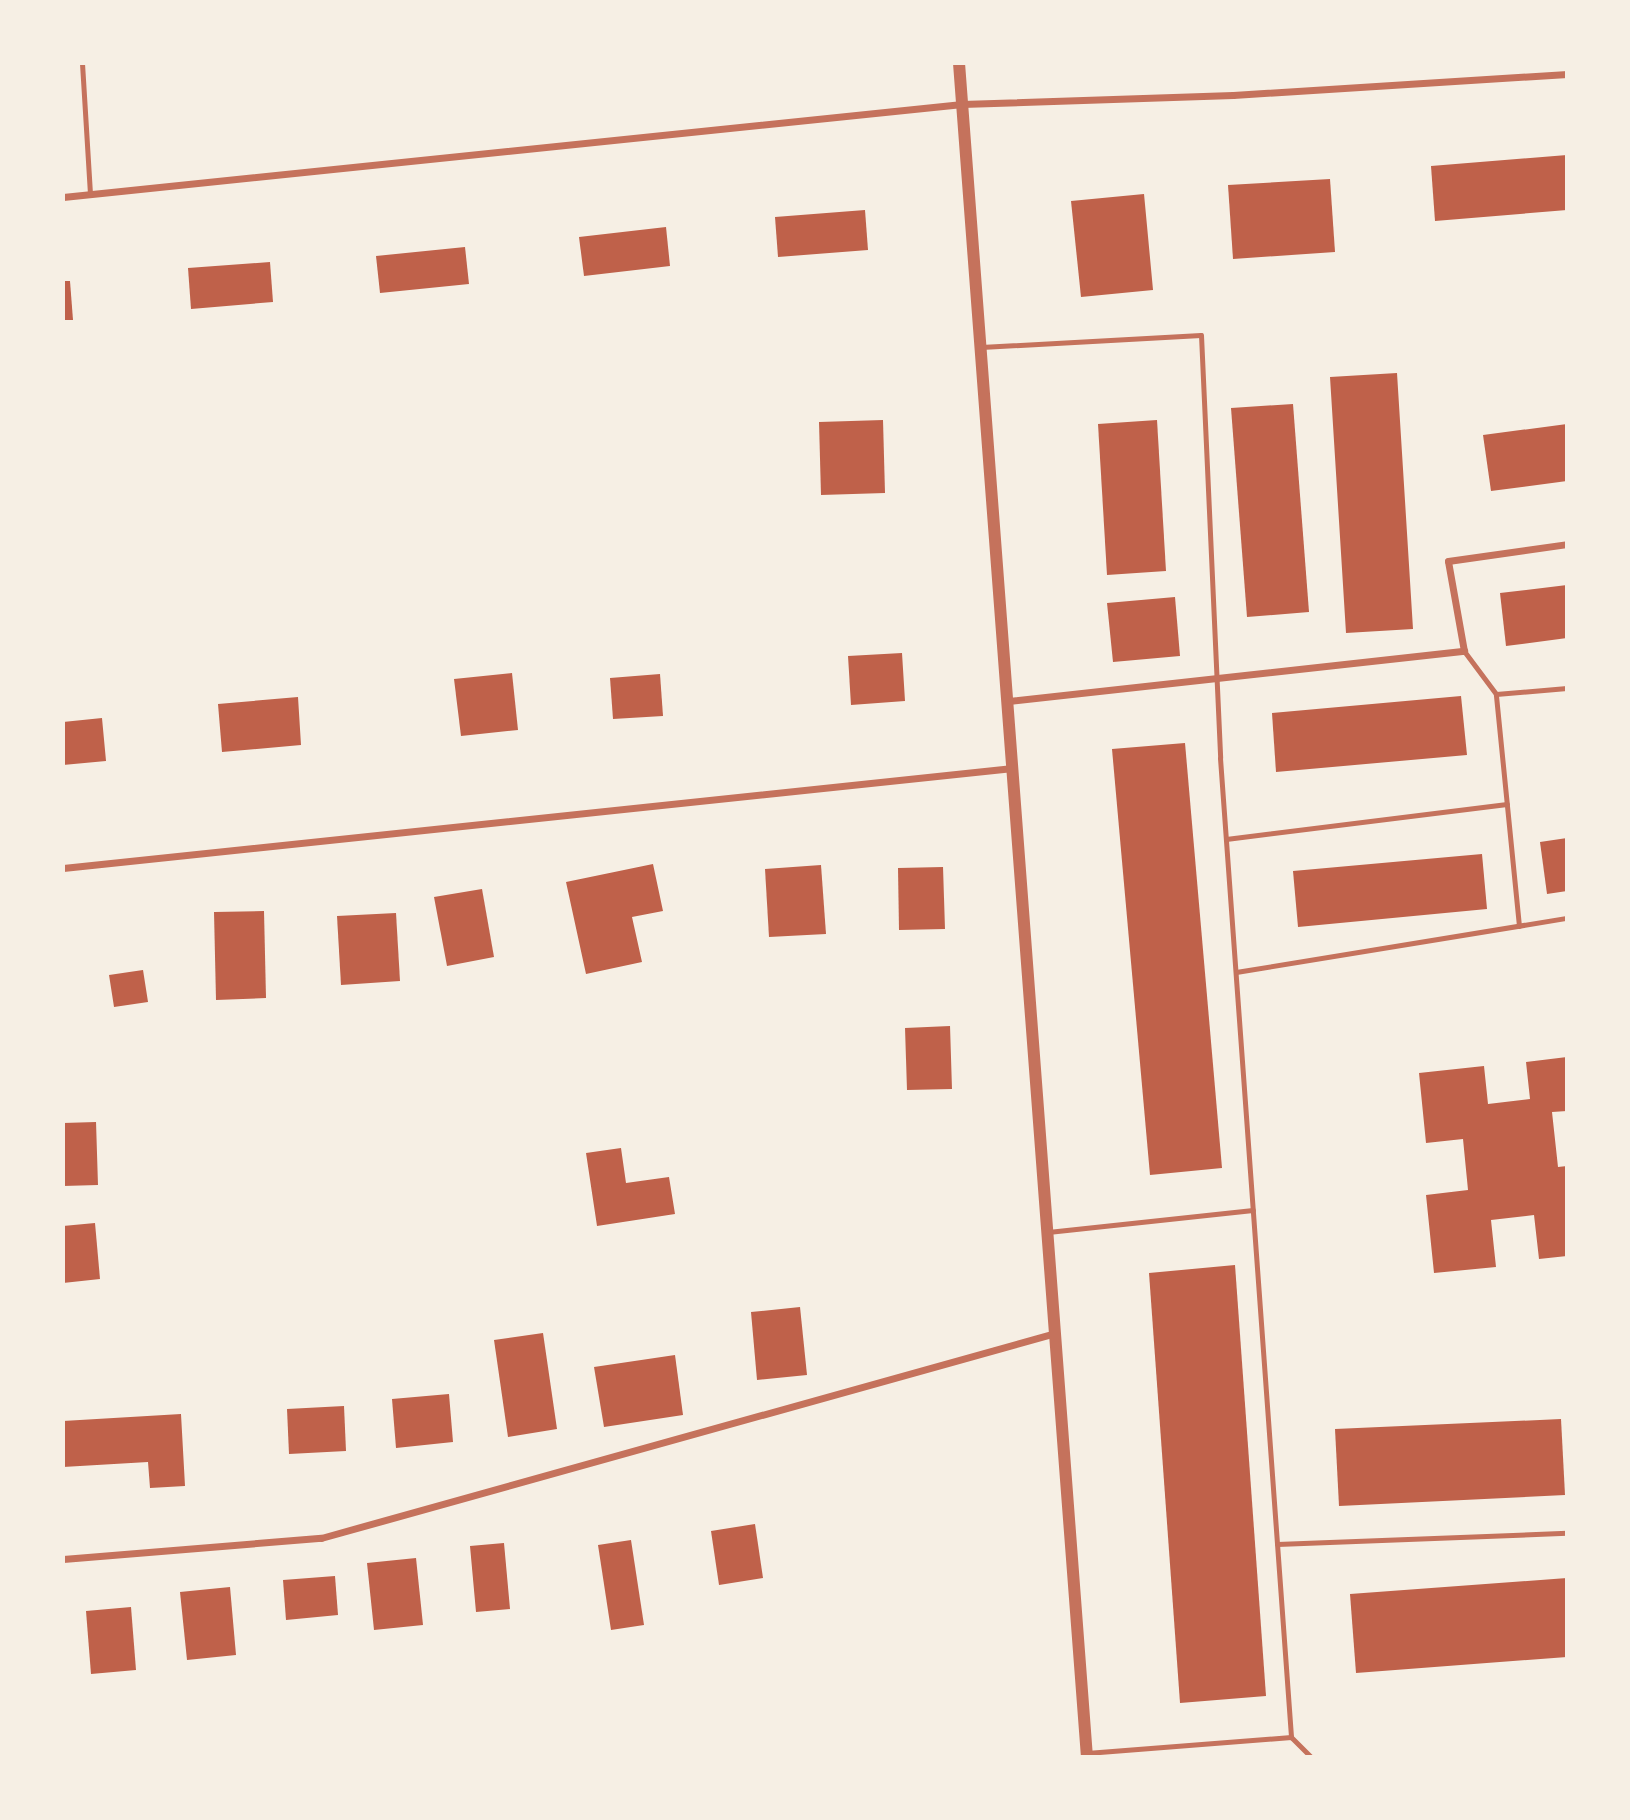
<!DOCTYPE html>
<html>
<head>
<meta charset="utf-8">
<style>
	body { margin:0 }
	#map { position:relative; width:1630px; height:1820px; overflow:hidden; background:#f6efe4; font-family:"Exo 2",sans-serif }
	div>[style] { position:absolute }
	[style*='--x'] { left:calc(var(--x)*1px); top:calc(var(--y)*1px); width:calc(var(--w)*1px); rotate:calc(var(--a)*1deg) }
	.building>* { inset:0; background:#bf614a }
	.service>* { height:5px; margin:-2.5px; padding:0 2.5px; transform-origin:2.5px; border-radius:2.5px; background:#c5725c }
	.minor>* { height:7px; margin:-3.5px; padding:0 3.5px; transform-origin:3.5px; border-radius:3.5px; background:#c5725c }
	.tertiary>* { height:12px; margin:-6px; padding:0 6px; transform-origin:6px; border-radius:6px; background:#c5725c }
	span { translate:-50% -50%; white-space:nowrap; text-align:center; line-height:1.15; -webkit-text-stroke:5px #f6efe4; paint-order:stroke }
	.frame { position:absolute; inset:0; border:65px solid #f6efe4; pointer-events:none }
</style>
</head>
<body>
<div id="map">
	<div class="building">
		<i style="clip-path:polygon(1567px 155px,1567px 210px,1435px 221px,1431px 166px)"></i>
		<i style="clip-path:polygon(1330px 179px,1335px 252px,1233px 259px,1228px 185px)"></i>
		<i style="clip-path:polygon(1144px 194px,1153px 290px,1081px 297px,1071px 201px)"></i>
		<i style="clip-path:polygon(865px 210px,868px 250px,778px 257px,775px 217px)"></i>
		<i style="clip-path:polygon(666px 227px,670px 266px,584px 276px,579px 237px)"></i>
		<i style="clip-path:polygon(465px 247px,469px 284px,380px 293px,376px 256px)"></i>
		<i style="clip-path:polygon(270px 262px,273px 302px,191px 309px,188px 268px)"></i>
		<i style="clip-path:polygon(63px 281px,70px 281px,73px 320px,63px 320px)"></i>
		<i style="clip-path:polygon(1397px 373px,1413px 629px,1346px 633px,1330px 377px)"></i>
		<i style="clip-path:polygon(1293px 404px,1309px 612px,1247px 617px,1231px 408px)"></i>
		<i style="clip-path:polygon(883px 420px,885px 493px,821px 495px,819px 422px)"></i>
		<i style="clip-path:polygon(1157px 420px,1166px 571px,1107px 575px,1098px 424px)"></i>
		<i style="clip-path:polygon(1567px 424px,1567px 481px,1491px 491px,1483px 435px)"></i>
		<i style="clip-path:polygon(1567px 585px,1567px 638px,1506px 646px,1500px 593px)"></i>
		<i style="clip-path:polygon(1175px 597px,1180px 656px,1113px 662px,1107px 603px)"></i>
		<i style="clip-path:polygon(902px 653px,905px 701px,851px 705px,848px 656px)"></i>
		<i style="clip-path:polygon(512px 673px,518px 730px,461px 736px,454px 679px)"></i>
		<i style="clip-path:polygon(660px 674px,663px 716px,613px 719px,610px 678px)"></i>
		<i style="clip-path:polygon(1461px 696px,1467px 755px,1276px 772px,1272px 713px)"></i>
		<i style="clip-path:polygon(298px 697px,301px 745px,222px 752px,218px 704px)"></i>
		<i style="clip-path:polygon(102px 718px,106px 761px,63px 765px,63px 722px)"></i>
		<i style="clip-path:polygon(1185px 743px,1222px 1168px,1150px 1175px,1112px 749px)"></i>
		<i style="clip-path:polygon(1567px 838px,1567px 891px,1547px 894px,1540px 842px)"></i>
		<i style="clip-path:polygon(1482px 854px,1487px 909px,1298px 927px,1293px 871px)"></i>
		<i style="clip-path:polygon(653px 864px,663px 911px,632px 917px,642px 962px,586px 974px,566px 882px)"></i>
		<i style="clip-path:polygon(821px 865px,826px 934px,769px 937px,765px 869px)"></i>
		<i style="clip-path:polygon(943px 867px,945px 929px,899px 930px,898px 868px)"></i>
		<i style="clip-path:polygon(482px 889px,494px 957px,447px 966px,434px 897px)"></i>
		<i style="clip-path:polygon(264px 911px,266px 998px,216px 1000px,214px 912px)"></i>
		<i style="clip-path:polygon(396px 913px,400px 981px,341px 985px,337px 916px)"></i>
		<i style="clip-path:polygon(143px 970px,148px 1002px,114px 1007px,109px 975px)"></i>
		<i style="clip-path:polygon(950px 1026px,952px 1089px,907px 1090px,905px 1028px)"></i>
		<i style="clip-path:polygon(1567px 1057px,1567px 1111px,1552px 1112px,1558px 1167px,1567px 1166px,1567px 1256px,1539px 1259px,1534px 1215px,1491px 1220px,1496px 1267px,1434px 1273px,1426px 1195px,1468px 1190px,1463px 1139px,1426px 1143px,1419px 1073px,1484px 1066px,1488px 1104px,1530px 1099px,1526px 1062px)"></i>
		<i style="clip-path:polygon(96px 1122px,98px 1185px,63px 1186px,63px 1123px)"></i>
		<i style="clip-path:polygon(621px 1148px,626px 1183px,669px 1177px,675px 1214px,597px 1226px,586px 1153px)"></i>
		<i style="clip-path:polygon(95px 1223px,100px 1279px,63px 1283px,63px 1226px)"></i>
		<i style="clip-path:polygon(1235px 1265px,1266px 1696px,1180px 1703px,1149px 1273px)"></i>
		<i style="clip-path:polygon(800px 1307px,807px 1375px,757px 1380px,751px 1312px)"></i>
		<i style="clip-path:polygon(543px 1333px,557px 1429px,508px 1437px,494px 1340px)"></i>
		<i style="clip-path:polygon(675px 1355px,683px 1415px,604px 1427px,594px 1367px)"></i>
		<i style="clip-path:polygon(449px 1394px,453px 1442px,396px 1448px,392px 1399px)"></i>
		<i style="clip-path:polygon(344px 1406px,346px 1451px,289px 1454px,287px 1409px)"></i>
		<i style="clip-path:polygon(181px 1414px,185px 1486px,150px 1488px,148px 1462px,63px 1467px,63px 1421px)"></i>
		<i style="clip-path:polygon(1561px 1419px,1565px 1495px,1339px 1506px,1335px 1429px)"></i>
		<i style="clip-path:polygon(755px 1524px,763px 1578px,719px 1585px,711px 1531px)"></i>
		<i style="clip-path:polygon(631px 1540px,644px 1625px,611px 1630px,598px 1545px)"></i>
		<i style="clip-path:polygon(504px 1543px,510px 1609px,476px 1612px,470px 1546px)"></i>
		<i style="clip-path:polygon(416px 1558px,423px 1625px,374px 1630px,367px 1563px)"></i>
		<i style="clip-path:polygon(335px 1576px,338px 1615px,286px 1620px,283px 1580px)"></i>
		<i style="clip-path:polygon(1567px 1578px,1567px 1657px,1356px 1673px,1350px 1594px)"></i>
		<i style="clip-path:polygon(230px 1587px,236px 1655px,187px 1660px,180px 1592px)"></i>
		<i style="clip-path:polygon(131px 1607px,136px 1670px,91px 1674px,86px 1611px)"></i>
	</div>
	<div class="service">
		<i style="--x:82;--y:63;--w:131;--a:86.5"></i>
		<i style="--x:981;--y:347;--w:220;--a:-3.1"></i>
		<i style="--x:1201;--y:335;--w:423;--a:87.4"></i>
		<i style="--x:1220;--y:758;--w:982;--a:85.85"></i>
		<i style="--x:1291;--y:1737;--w:205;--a:175.5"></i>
		<i style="--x:1464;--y:651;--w:54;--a:53.3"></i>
		<i style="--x:1226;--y:839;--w:283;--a:-7.1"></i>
		<i style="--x:1519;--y:926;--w:233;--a:-95.7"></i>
		<i style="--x:1496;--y:694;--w:71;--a:-4.8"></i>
		<i style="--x:1236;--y:972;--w:335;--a:-9.3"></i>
		<i style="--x:1048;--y:1232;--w:206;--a:-6.1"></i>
		<i style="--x:1277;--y:1544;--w:290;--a:-2.2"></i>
		<i style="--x:1291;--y:1737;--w:28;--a:45"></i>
	</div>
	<div class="minor">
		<i style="--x:63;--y:197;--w:904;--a:-5.91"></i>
		<i style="--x:962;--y:104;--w:271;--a:-1.9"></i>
		<i style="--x:1233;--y:95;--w:335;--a:-3.6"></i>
		<i style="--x:1009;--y:701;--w:458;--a:-6.3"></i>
		<i style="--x:1464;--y:651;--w:91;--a:-100.1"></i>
		<i style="--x:1448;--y:561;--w:120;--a:-8.1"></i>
		<i style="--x:63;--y:868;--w:955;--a:-6.01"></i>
		<i style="--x:63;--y:1559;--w:259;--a:-4.7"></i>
		<i style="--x:321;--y:1538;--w:762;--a:-15.6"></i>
	</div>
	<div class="tertiary">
		<i style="--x:959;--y:63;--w:1699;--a:85.68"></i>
	</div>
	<div class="frame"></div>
</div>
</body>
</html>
